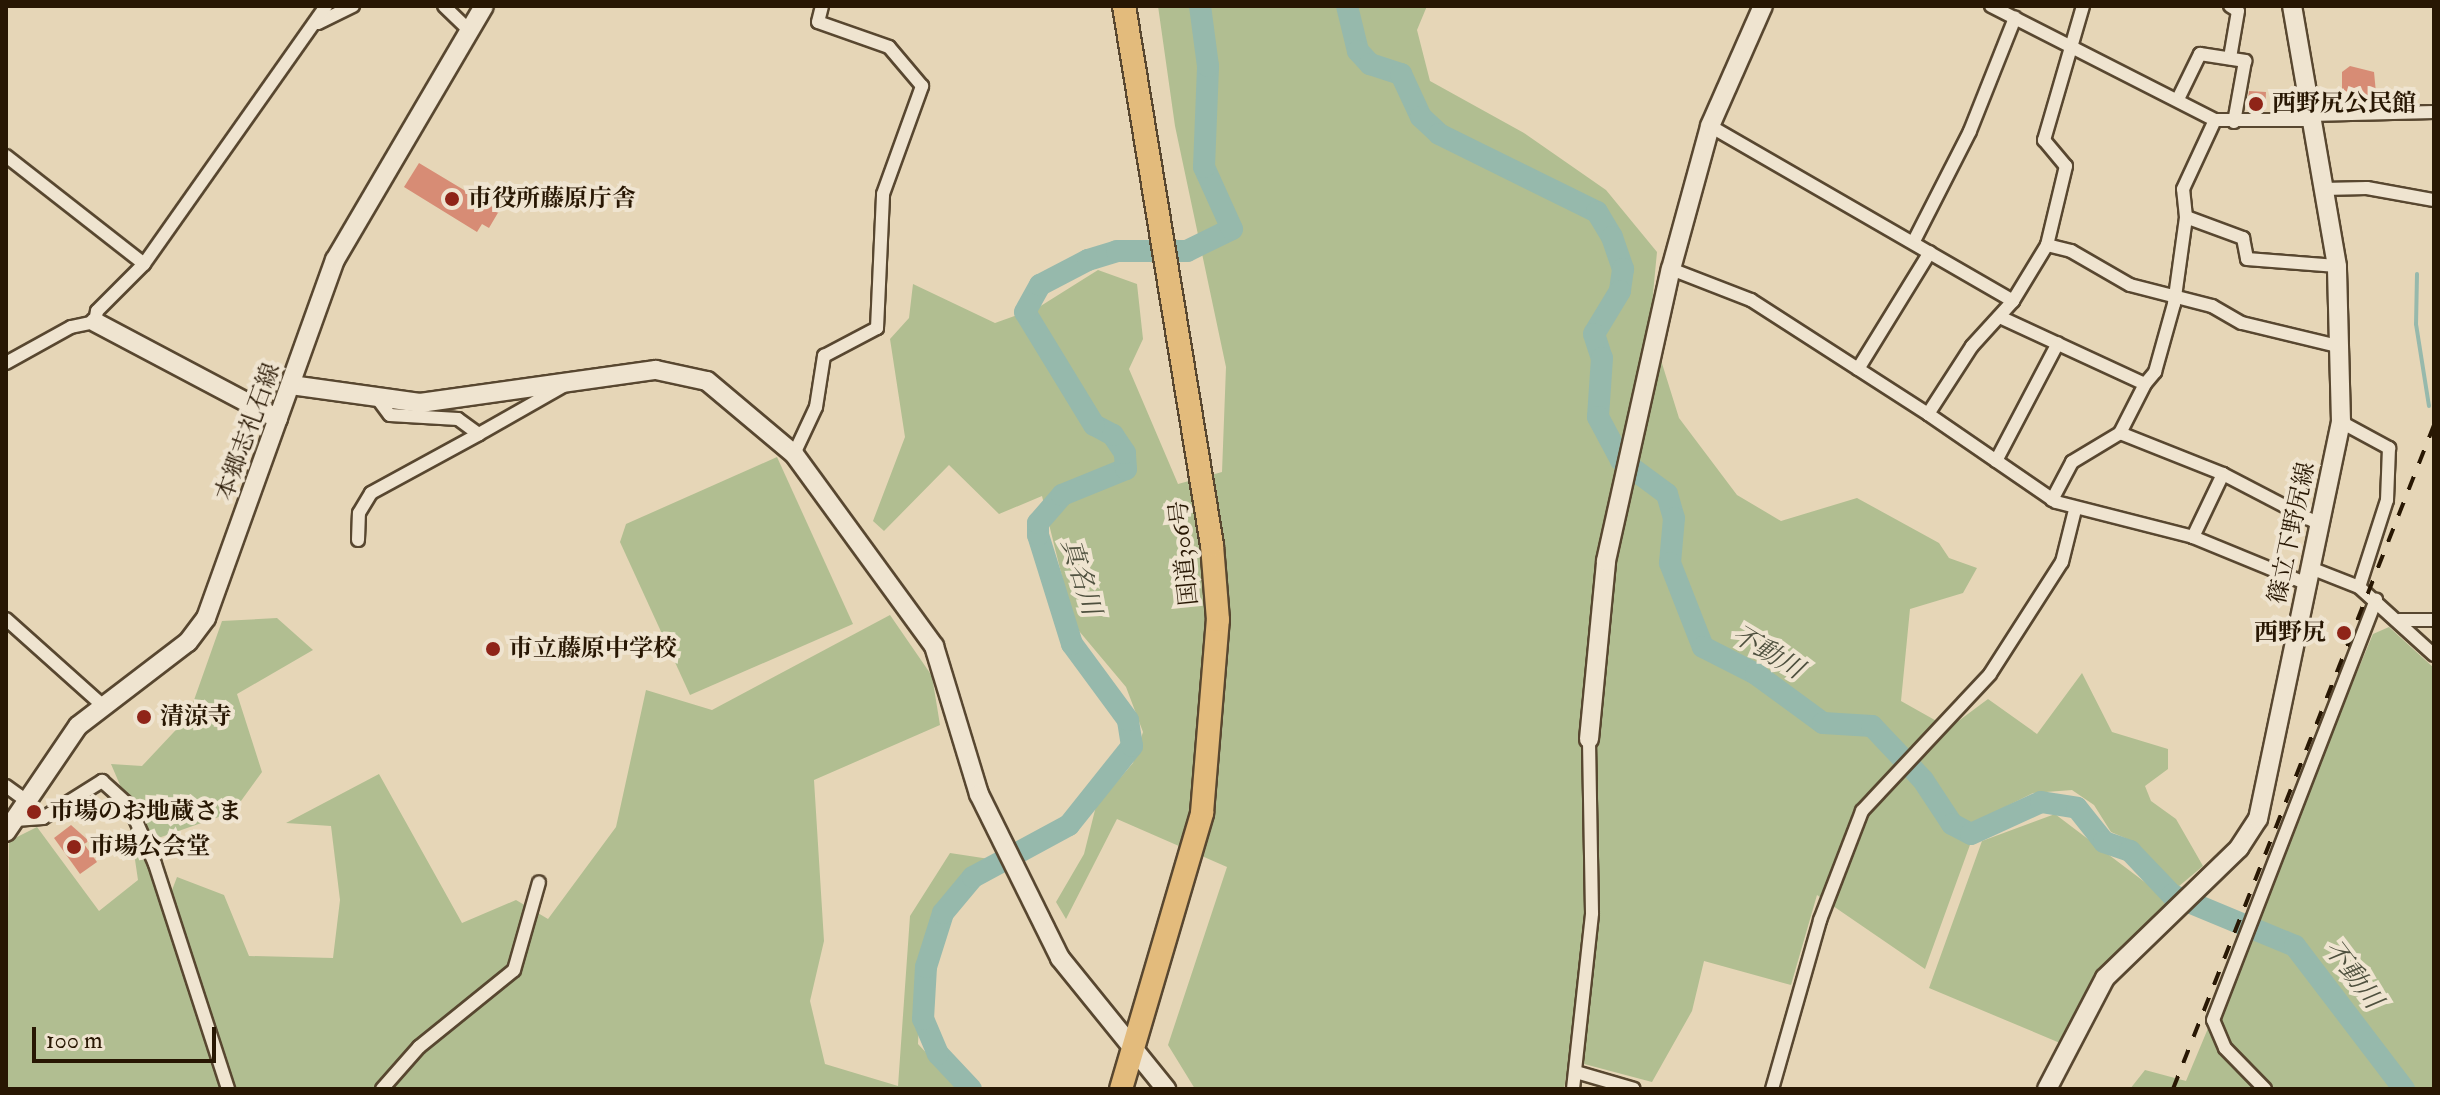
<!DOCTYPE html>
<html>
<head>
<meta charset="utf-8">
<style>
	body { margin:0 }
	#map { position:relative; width:2440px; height:1095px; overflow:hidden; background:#e6d6b7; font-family:"IM FELL Double Pica","Noto Serif JP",serif }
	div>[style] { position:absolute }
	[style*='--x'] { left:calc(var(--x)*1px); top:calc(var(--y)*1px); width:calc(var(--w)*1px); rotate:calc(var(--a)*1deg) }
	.green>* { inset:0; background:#b1be91 }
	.stream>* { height:4px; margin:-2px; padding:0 2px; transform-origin:2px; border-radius:2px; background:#96b9ac }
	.river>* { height:22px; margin:-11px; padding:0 11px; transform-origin:11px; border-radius:11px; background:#96b9ac }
	.building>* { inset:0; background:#d78c75 }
	.roads { filter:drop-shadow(2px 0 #584730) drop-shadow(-2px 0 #584730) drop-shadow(0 2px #584730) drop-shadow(0 -2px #584730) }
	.street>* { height:12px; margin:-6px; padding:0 6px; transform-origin:6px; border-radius:6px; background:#efe4d0 }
	.secondary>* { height:18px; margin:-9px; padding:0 9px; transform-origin:9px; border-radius:9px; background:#efe4d0 }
	.highway>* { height:22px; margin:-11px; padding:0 11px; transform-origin:11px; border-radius:11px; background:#e3bb7c }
	.rail>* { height:4px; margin-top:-2px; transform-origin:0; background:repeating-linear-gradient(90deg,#281703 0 14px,transparent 0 28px) }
	.dots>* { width:22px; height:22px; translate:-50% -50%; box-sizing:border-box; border:4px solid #efe4d0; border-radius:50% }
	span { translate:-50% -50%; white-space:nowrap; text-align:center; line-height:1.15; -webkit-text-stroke:8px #efe4d0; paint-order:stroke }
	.poi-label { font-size:24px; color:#281703; font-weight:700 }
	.left { translate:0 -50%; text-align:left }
	.right { translate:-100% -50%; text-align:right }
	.street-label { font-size:24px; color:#281703 }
	.water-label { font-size:26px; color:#4e503e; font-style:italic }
	.frame { position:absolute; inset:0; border:8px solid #281703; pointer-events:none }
	.scale { position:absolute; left:32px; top:1027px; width:184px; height:36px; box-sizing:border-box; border:4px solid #281703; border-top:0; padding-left:10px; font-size:24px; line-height:28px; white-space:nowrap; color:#281703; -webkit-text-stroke:6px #efe4d0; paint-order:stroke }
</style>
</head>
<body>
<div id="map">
	<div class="green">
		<i style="clip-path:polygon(1158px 6px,1427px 6px,1417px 30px,1430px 81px,1524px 133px,1606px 190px,1657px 252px,1650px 325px,1679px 418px,1737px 495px,1781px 521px,1857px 498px,1939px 543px,1949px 558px,1977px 568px,1963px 593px,1910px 609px,1901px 701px,1949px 728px,1988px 699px,2037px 734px,2082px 673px,2112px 732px,2168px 749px,2168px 769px,2145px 786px,2151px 801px,2176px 819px,2203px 866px,2178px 887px,2157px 873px,2137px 843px,2111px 832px,2094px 805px,2072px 790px,2033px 793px,1979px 820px,1925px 969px,1817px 895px,1791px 985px,1704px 961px,1692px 1011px,1652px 1082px,1569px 1060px,1564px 1089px,1195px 1089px,1168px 1045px,1227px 867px,1117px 819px,1066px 919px,1056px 902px,1084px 854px,1096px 806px,1133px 763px,1143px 732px,1126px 687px,1074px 625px,1042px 496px,999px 514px,949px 465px,884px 531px,873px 521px,905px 437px,890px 339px,909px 318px,913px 284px,995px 323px,1039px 307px,1098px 270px,1137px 284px,1143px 339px,1129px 369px,1178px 484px,1222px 472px,1226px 367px,1175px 126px)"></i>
		<i style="clip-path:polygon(777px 457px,853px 624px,690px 695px,620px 542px,626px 524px)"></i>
		<i style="clip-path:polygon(890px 615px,932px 676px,940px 725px,814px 780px,824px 941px,810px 1001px,825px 1064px,898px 1086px,910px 916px,950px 853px,996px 860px,970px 876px,939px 911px,922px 955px,918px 1044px,960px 1089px,6px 1089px,9px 841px,37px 827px,99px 911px,138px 880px,126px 799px,111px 764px,142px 766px,188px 717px,222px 621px,277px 618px,313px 650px,237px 694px,262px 772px,233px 812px,144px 843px,163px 914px,177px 877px,224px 895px,249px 956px,333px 958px,340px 900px,331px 826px,286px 823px,379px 774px,462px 923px,516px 900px,548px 919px,616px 827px,646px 690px,712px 710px)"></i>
		<i style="clip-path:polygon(2389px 627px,2434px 668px,2434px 1089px,2130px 1089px,2145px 1070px,2186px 1081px,2373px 634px)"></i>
		<i style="clip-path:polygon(2055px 814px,2171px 902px,2101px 972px,2060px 1043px,1929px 988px,1982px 841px)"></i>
	</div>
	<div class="stream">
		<i style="--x:2417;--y:274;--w:50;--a:91.1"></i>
		<i style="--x:2416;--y:324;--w:83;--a:81"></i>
	</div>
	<div class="river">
		<i style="--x:1347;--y:6;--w:46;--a:76.3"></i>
		<i style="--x:1358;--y:51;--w:18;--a:47"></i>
		<i style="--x:1370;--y:64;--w:33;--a:18"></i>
		<i style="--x:1401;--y:74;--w:47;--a:65.1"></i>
		<i style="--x:1421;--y:117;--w:25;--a:43"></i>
		<i style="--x:1439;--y:134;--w:176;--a:26.3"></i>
		<i style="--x:1597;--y:212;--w:29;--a:59"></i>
		<i style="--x:1612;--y:237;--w:34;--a:71"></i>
		<i style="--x:1623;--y:269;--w:22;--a:98"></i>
		<i style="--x:1620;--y:291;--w:50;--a:121.2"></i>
		<i style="--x:1594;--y:334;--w:25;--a:72"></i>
		<i style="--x:1602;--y:358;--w:59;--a:93.9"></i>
		<i style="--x:1598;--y:417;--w:49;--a:61.9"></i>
		<i style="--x:1621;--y:460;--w:57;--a:36.5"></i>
		<i style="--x:1667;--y:494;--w:25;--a:74"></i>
		<i style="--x:1674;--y:518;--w:45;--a:95.1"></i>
		<i style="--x:1670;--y:563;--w:90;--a:68.6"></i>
		<i style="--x:1703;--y:647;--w:59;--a:27"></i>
		<i style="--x:1756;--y:674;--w:83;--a:36.2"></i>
		<i style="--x:1823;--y:723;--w:49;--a:3.5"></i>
		<i style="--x:1872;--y:726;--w:74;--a:46.6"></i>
		<i style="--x:1923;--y:780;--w:53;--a:56.6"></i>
		<i style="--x:1952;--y:824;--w:21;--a:28"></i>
		<i style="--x:1971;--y:834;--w:77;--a:-24.6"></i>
		<i style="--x:2041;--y:802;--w:36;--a:9"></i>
		<i style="--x:2077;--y:808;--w:43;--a:51.5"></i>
		<i style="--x:2104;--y:842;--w:28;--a:19"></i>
		<i style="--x:2130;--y:851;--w:61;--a:46.3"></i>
		<i style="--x:2172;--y:895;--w:133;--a:22.5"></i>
		<i style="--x:2295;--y:946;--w:180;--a:52.7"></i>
		<i style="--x:971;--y:1089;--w:48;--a:-133.3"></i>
		<i style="--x:938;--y:1054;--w:38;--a:-113"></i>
		<i style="--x:923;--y:1019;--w:52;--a:-86.7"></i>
		<i style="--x:926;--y:967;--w:57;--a:-72.5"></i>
		<i style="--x:943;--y:913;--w:47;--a:-50.2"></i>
		<i style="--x:973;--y:877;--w:109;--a:-28.4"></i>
		<i style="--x:1069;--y:825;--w:101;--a:-51.4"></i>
		<i style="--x:1132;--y:746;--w:26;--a:-99"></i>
		<i style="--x:1128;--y:720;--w:94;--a:-126.4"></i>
		<i style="--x:1072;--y:644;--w:114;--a:-107.3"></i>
		<i style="--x:1038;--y:535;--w:12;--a:-90"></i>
		<i style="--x:1038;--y:523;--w:37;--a:-49"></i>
		<i style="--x:1062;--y:495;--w:69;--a:-22.1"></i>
		<i style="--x:1126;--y:469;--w:16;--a:-94"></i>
		<i style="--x:1125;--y:453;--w:22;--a:-124"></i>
		<i style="--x:1113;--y:435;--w:21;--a:-152"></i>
		<i style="--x:1094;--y:425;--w:132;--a:-121.4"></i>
		<i style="--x:1025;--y:312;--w:31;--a:-61"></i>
		<i style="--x:1040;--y:285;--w:54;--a:-27.5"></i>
		<i style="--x:1088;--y:260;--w:30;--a:-17"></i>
		<i style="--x:1117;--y:251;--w:70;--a:0"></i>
		<i style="--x:1187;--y:251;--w:50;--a:-26.1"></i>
		<i style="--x:1232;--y:229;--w:68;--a:-114.3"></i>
		<i style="--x:1204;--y:167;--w:101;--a:-87.7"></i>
		<i style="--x:1208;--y:66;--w:61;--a:-97.6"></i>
	</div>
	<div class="building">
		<i style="clip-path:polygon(2350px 66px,2374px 72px,2377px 104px,2342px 105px,2342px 72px)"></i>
		<i style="clip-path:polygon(2249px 91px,2266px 92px,2265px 111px,2247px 111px)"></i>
		<i style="clip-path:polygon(419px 163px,499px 211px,489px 228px,482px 224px,477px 232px,404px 187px)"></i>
		<i style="clip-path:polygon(71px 825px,89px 841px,84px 844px,97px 862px,80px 874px,54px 838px)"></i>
	</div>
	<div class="roads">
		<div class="street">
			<i style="--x:444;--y:6;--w:32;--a:44"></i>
			<i style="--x:1991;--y:6;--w:251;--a:27"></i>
			<i style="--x:2215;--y:120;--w:96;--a:0"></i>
			<i style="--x:2083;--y:6;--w:140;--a:106.2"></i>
			<i style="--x:2044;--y:140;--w:34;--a:50"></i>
			<i style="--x:2066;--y:166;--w:81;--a:103.5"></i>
			<i style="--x:2047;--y:245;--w:66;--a:121.3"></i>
			<i style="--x:2013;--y:301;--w:61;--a:132.3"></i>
			<i style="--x:1972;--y:346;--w:81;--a:122.9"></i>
			<i style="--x:1928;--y:414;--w:155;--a:34.5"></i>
			<i style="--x:2056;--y:502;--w:141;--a:14.3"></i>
			<i style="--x:2193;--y:537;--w:121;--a:22.3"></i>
			<i style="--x:2230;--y:6;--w:9;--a:32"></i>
			<i style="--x:2238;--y:11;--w:48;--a:99.7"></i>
			<i style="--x:318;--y:23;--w:39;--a:-26"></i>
			<i style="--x:2179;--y:97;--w:48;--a:-64"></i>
			<i style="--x:2200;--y:54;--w:46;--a:8.8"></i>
			<i style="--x:2245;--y:61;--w:62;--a:100.2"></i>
			<i style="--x:2310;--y:115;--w:124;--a:-1.4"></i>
			<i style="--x:1710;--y:126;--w:350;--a:30"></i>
			<i style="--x:6;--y:156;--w:175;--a:38"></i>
			<i style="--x:2323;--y:189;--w:44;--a:-1.3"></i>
			<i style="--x:2367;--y:188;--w:68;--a:10.2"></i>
			<i style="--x:2186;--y:217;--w:61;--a:20.2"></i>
			<i style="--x:2243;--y:238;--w:21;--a:79"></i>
			<i style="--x:2247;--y:259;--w:90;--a:4.4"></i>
			<i style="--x:1914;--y:241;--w:123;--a:-63"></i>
			<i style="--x:1970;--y:131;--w:122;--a:-68.3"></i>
			<i style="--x:2047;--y:245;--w:25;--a:14"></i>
			<i style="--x:2071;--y:251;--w:68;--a:30"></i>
			<i style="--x:2130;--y:285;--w:85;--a:14.4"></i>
			<i style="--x:2212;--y:306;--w:34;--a:30"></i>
			<i style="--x:2242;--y:323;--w:103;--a:13.5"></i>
			<i style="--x:1671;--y:269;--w:86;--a:21.2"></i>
			<i style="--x:1751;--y:300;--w:211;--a:32.8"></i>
			<i style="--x:2002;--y:318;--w:157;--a:24.8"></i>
			<i style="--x:2145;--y:384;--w:55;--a:117"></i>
			<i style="--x:2120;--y:433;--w:111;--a:21.7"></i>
			<i style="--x:2223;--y:474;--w:70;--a:115.5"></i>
			<i style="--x:6;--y:363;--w:74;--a:-29"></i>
			<i style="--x:71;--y:327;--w:25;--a:-12"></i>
			<i style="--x:95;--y:322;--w:11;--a:-80"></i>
			<i style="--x:97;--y:311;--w:66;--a:-45"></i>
			<i style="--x:144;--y:264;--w:316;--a:-54.8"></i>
			<i style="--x:1858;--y:369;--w:137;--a:-58.4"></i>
			<i style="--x:2145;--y:384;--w:16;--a:-50"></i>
			<i style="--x:2155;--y:372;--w:71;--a:-74.4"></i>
			<i style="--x:2174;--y:304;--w:88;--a:-82.1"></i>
			<i style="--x:2186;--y:217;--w:28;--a:-96"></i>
			<i style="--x:2183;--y:189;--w:76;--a:-65.1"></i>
			<i style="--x:377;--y:398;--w:21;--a:53"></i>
			<i style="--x:390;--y:415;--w:68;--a:3.4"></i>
			<i style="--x:458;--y:419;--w:26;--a:36"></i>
			<i style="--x:479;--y:434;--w:101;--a:-29.6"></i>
			<i style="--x:2341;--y:422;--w:55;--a:28.4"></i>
			<i style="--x:2389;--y:448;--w:52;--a:92.2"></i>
			<i style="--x:2387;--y:500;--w:91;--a:107.8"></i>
			<i style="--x:794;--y:454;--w:52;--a:-64.9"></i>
			<i style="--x:816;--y:407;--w:52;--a:-81.1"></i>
			<i style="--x:824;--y:356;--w:60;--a:-27.8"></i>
			<i style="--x:877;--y:328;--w:134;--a:-87.4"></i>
			<i style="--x:883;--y:194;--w:115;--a:-70.1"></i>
			<i style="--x:922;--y:86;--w:51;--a:-130.2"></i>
			<i style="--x:889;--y:47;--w:75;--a:-160.6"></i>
			<i style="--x:818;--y:22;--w:16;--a:-76"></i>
			<i style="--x:1996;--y:461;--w:133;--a:-62.3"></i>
			<i style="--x:2223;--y:474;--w:106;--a:27.5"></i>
			<i style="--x:2052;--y:500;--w:43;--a:-62.2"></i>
			<i style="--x:2072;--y:462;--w:56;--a:-31.1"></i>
			<i style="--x:358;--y:540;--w:27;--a:-88"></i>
			<i style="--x:359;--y:513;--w:23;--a:-59"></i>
			<i style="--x:371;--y:493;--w:123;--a:-28.6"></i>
			<i style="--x:2308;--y:567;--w:55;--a:21.4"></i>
			<i style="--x:2359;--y:587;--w:101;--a:42.2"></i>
			<i style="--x:6;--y:619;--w:126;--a:41.8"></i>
			<i style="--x:2399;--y:620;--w:35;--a:0"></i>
			<i style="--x:6;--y:786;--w:27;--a:36"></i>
			<i style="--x:15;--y:820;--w:28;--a:-4"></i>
			<i style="--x:43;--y:818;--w:70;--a:-32.1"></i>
			<i style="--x:102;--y:781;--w:36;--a:42"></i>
			<i style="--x:129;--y:805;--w:64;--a:66.2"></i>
			<i style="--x:155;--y:864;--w:237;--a:72"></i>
			<i style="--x:1576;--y:1072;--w:60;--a:16.3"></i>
			<i style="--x:382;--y:1089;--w:56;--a:-48.6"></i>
			<i style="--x:419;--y:1047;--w:122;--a:-39"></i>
			<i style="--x:514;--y:970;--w:91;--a:-74.1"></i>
			<i style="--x:1573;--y:1089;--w:177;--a:-83.8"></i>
			<i style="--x:1592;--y:913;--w:174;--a:-91"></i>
			<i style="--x:1772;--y:1089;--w:176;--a:-74.1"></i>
			<i style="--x:1820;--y:920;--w:117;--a:-68.9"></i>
			<i style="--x:1862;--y:811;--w:187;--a:-46.9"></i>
			<i style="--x:1990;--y:674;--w:133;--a:-57.3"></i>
			<i style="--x:2062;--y:562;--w:54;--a:-76"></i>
			<i style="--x:2265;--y:1089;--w:57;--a:-134.3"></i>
			<i style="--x:2225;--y:1048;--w:30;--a:-113"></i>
			<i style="--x:2213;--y:1020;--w:451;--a:-68.8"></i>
		</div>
		<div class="secondary">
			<i style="--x:95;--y:322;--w:207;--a:27.9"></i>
			<i style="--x:291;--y:385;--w:130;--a:7.9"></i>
			<i style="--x:420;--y:403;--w:238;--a:-8"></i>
			<i style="--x:656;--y:370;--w:52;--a:12.2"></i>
			<i style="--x:707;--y:381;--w:114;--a:40"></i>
			<i style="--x:794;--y:454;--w:238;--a:53.9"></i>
			<i style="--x:934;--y:646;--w:155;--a:73.1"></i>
			<i style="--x:979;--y:794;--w:183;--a:63.7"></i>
			<i style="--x:1060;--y:958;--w:169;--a:51"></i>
			<i style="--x:1589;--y:739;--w:179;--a:-84.5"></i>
			<i style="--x:1606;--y:561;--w:299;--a:-77.5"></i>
			<i style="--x:1671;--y:269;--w:148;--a:-74.7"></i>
			<i style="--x:1710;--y:126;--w:131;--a:-66.2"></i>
			<i style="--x:6;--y:832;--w:128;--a:-55.8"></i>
			<i style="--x:78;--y:726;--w:138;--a:-37.4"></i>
			<i style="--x:188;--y:642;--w:30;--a:-53"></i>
			<i style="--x:206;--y:618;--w:381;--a:-70.2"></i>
			<i style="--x:335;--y:260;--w:294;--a:-59.6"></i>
			<i style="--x:2047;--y:1089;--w:125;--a:-62.4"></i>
			<i style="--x:2105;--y:978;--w:187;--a:-44.1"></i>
			<i style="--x:2239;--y:848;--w:35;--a:-57"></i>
			<i style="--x:2258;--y:819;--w:406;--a:-78.2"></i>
			<i style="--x:2341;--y:422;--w:156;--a:-91.5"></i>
			<i style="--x:2337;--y:266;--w:264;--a:-99.8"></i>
		</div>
		<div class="highway">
			<i style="--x:1121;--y:1089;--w:288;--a:-73.6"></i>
			<i style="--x:1202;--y:813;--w:194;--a:-85.3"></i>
			<i style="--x:1218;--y:620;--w:75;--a:-94.6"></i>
			<i style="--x:1212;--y:545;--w:546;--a:-99.27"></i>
		</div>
	</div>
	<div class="rail">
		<i style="--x:2173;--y:1089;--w:713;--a:-68.54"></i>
	</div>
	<div class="dots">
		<i style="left:2256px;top:104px;background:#8f2418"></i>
		<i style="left:452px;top:199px;background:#8f2418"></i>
		<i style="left:2344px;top:633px;background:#8f2418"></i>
		<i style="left:493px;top:649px;background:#8f2418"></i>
		<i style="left:144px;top:717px;background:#8f2418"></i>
		<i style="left:34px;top:812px;background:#8f2418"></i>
		<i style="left:74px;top:847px;background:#8f2418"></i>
	</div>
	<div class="poi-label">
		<span class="left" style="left:2272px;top:104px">西野尻公民館</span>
		<span class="left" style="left:468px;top:199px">市役所藤原庁舎</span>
		<span class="right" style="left:2326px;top:633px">西野尻</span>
		<span class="left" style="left:509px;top:649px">市立藤原中学校</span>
		<span class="left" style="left:160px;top:717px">清涼寺</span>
		<span class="left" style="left:50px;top:812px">市場のお地蔵さま</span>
		<span class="left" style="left:90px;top:847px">市場公会堂</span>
	</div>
	<div class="street-label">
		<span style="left:248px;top:432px;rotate:-70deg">本郷志礼石線</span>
		<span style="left:2292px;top:533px;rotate:-78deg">篠立下野尻線</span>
		<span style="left:1184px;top:553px;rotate:-96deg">国道306号</span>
	</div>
	<div class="water-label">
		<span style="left:1080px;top:577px;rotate:73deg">真名川</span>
		<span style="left:1767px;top:653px;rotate:31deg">不動川</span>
		<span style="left:2352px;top:975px;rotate:53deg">不動川</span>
	</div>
	<div class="frame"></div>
	<div class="scale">100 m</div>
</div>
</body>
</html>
